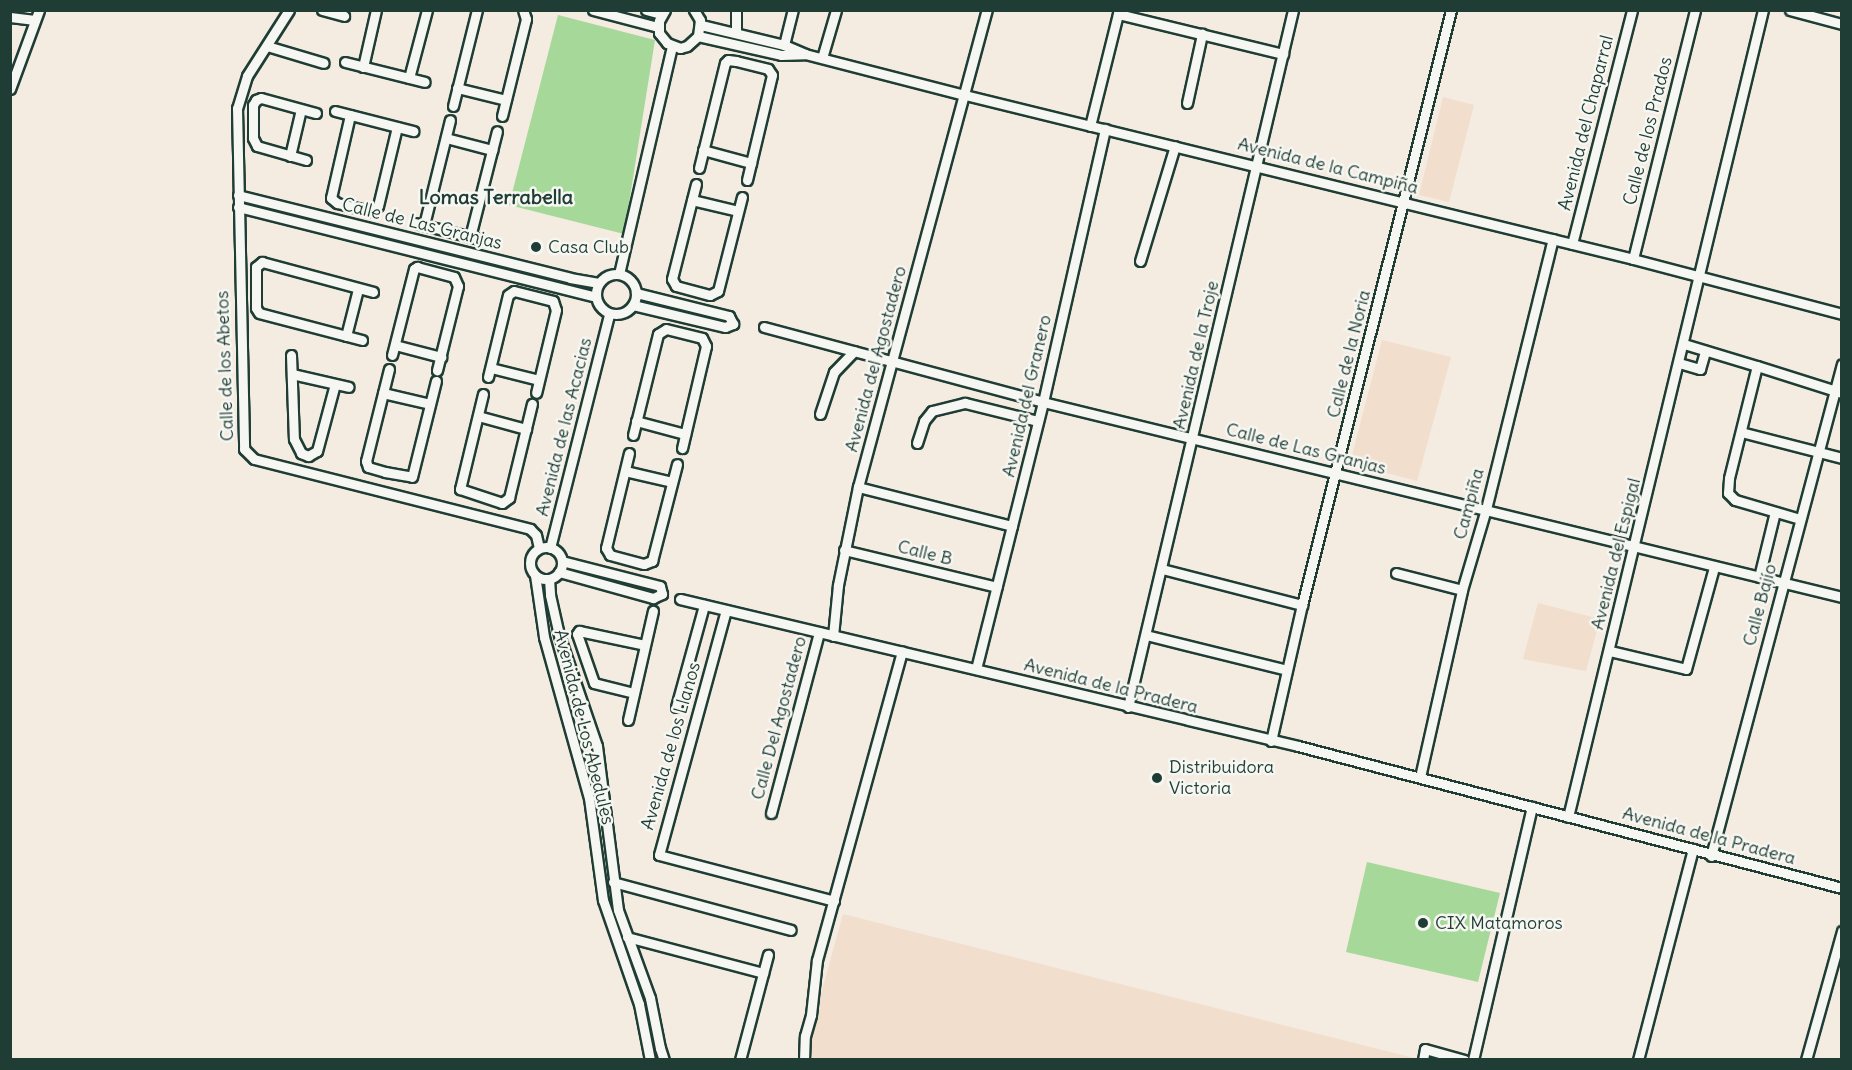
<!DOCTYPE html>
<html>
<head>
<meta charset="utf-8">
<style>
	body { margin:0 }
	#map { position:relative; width:1852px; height:1070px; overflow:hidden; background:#f4ebe1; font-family:Delius,sans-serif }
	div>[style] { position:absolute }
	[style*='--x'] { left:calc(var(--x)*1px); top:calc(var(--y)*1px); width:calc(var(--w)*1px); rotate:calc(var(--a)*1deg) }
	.built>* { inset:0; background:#f2decd }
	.green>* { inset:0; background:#a6d899 }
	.roads { filter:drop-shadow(2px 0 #1f3d34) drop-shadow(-2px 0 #1f3d34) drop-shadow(0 2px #1f3d34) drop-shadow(0 -2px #1f3d34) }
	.minor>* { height:9px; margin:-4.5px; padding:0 4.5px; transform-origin:4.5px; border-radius:4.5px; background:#f6f6f2 }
	.minor>.ring { margin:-4.5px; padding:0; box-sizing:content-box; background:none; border:9px solid #f6f6f2; border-radius:50% }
	.dots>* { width:16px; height:16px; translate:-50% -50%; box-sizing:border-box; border:3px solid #f6f6f2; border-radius:50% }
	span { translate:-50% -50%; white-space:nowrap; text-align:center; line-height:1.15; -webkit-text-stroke:5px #f6f6f2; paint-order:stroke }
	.street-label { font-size:18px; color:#1f3d34 }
	.poi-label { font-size:18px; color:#1f3d34 }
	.left { translate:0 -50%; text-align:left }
	.neighbourhood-label { font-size:20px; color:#1f3d34; font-weight:700 }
	.frame { position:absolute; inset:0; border:12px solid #1f3d34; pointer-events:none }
</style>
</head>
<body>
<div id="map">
	<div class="built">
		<i style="clip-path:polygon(1443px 97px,1474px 105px,1449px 202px,1419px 195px)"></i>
		<i style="clip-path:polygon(1382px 340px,1451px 357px,1417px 481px,1350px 463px)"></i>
		<i style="clip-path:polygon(1538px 603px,1600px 619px,1586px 671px,1523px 659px)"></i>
		<i style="clip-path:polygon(843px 914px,1418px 1059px,803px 1060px)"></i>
	</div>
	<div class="green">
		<i style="clip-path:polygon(558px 15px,655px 40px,624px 234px,509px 205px)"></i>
		<i style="clip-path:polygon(1367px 862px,1500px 893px,1478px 982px,1346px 952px)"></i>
	</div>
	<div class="roads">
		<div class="minor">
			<i style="--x:289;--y:10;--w:78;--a:122.5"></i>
			<i style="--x:247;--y:76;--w:34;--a:107"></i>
			<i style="--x:237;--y:108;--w:341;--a:88.8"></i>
			<i style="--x:244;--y:449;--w:14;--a:45"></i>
			<i style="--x:254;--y:459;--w:285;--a:14.2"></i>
			<i style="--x:530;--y:529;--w:8;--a:45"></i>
			<i style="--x:536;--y:535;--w:13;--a:77"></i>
			<i style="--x:322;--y:10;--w:23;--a:15"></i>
			<i style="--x:593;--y:10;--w:67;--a:14.7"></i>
			<i style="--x:646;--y:10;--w:16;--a:15"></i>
			<i style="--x:665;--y:10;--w:13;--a:119"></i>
			<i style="--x:659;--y:21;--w:12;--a:90"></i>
			<i style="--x:659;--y:33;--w:13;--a:51"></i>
			<i style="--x:667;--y:43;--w:14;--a:21"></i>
			<i style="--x:680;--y:48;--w:7;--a:-16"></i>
			<i style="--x:687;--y:46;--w:15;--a:-42"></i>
			<i style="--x:698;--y:36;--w:16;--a:-83"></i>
			<i style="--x:700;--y:20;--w:12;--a:-121"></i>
			<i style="--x:1790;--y:10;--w:54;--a:15.1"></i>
			<i style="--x:1118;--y:14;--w:170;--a:13.6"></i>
			<i style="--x:10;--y:17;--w:25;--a:7"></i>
			<i style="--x:701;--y:25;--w:85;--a:13.5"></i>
			<i style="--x:784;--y:45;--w:23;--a:23"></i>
			<i style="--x:805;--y:54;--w:165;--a:14.4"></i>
			<i style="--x:965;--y:95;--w:688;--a:13.79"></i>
			<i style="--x:1633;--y:259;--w:216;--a:14.7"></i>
			<i style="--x:736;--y:33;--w:23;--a:-90"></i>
			<i style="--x:698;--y:36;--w:85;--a:12.9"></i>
			<i style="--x:781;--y:55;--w:24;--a:-2"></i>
			<i style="--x:784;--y:45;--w:36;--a:-76"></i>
			<i style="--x:267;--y:46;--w:59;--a:16.6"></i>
			<i style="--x:822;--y:58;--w:50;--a:-73.7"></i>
			<i style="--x:345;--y:62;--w:82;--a:14"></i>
			<i style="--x:363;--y:67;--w:58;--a:-77.2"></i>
			<i style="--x:409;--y:78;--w:70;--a:-75.2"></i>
			<i style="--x:457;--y:88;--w:50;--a:13.8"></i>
			<i style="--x:10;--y:89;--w:84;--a:-69.8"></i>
			<i style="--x:1187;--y:103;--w:71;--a:-77.7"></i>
			<i style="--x:453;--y:106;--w:99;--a:-76"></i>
			<i style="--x:335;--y:111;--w:81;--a:14.4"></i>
			<i style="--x:350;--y:115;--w:85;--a:102.9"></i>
			<i style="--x:331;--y:198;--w:8;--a:40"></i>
			<i style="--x:337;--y:203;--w:34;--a:14"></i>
			<i style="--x:370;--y:211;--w:9;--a:-32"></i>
			<i style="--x:378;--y:206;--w:81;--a:-76.5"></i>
			<i style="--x:502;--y:116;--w:100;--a:-76.1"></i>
			<i style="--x:526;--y:19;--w:9;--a:-108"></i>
			<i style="--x:1090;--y:126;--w:120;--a:-76"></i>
			<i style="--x:446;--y:138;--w:48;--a:14.6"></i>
			<i style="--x:703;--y:150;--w:50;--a:15.2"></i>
			<i style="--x:290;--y:156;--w:48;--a:-76.8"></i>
			<i style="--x:306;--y:160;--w:51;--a:-164.1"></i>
			<i style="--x:257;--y:146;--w:9;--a:-117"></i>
			<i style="--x:253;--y:138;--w:33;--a:-90"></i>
			<i style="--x:253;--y:105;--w:6;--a:-59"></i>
			<i style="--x:256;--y:100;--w:5;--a:-22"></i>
			<i style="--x:261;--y:98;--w:57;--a:15.3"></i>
			<i style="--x:699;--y:168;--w:108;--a:-76.1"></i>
			<i style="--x:725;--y:63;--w:4;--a:-45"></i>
			<i style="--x:728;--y:60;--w:8;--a:7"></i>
			<i style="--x:736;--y:61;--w:33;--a:14"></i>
			<i style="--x:768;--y:69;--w:7;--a:56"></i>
			<i style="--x:772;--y:75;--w:108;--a:103.4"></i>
			<i style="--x:696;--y:184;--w:98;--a:104.2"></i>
			<i style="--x:672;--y:279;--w:8;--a:60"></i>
			<i style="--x:676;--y:286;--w:35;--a:15"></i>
			<i style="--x:710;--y:295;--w:9;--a:-27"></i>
			<i style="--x:718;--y:291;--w:97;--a:-75.7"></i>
			<i style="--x:238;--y:195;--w:342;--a:14"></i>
			<i style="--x:570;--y:278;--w:29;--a:10"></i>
			<i style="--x:692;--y:200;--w:47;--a:13.4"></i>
			<i style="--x:238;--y:207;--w:368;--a:14.1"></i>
			<i style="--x:415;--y:223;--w:66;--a:14"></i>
			<i style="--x:424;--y:225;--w:108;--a:-76.1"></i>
			<i style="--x:470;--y:237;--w:109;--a:-75.7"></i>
			<i style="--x:1572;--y:244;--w:242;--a:-75.6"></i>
			<i style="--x:1633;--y:259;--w:257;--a:-76"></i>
			<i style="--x:1140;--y:261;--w:120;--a:-73.1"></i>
			<i class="ring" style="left:596px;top:274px;width:31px;height:31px"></i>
			<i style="--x:619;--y:274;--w:234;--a:-76.9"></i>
			<i style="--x:633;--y:305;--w:95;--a:13.4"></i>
			<i style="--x:725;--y:327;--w:9;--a:-21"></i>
			<i style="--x:733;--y:324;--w:9;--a:-117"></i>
			<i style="--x:729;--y:316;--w:96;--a:-166.1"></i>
			<i style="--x:764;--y:327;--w:289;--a:15"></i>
			<i style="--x:1043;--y:402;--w:822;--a:13.72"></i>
			<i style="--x:346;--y:336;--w:49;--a:-75.7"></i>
			<i style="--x:362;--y:340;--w:106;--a:-165.3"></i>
			<i style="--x:259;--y:313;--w:6;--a:-121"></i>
			<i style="--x:256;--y:308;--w:41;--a:-90"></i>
			<i style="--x:256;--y:267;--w:8;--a:-40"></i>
			<i style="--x:262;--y:262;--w:115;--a:15.1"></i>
			<i style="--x:1684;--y:344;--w:76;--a:16.8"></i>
			<i style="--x:395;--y:345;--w:48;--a:14.6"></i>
			<i style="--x:291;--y:355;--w:84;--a:88"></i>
			<i style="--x:294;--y:439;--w:16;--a:63"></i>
			<i style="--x:301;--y:453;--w:8;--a:23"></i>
			<i style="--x:308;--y:456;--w:10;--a:-29"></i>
			<i style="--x:317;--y:451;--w:69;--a:-75"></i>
			<i style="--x:392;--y:355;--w:89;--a:-75.7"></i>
			<i style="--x:414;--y:269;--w:4;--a:-34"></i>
			<i style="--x:417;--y:267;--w:38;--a:15"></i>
			<i style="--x:454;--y:277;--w:10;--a:66"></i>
			<i style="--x:458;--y:286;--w:87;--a:104"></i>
			<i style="--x:1679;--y:363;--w:22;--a:16"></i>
			<i style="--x:1700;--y:369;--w:19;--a:-74"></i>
			<i style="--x:491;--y:368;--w:49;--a:14"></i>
			<i style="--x:389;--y:369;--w:95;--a:104"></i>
			<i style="--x:366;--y:461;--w:6;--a:72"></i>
			<i style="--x:368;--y:467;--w:18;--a:16"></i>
			<i style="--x:385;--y:472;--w:27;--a:10"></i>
			<i style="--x:412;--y:477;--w:99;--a:-76"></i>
			<i style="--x:292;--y:374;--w:58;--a:12.8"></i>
			<i style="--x:488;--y:377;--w:84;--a:-76.3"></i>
			<i style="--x:508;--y:295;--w:7;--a:-34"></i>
			<i style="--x:514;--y:291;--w:40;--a:14.4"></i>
			<i style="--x:553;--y:301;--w:9;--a:72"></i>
			<i style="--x:556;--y:310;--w:85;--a:103.5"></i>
			<i style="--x:383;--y:393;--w:48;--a:13.2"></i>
			<i style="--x:483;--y:394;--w:98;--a:103.6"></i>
			<i style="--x:460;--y:489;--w:44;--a:18.4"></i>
			<i style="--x:502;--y:503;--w:9;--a:-36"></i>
			<i style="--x:509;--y:498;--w:97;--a:-76.3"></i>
			<i style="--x:820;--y:414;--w:44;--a:-71.6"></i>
			<i style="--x:834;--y:372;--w:29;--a:-46"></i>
			<i style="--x:478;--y:416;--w:50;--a:15.2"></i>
			<i style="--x:636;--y:421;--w:51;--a:14.9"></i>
			<i style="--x:1741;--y:432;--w:104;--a:14.4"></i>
			<i style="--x:633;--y:435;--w:104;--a:-76.1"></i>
			<i style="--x:658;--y:334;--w:9;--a:-32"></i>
			<i style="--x:666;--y:329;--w:37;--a:14"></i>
			<i style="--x:702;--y:338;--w:9;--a:63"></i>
			<i style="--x:706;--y:346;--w:105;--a:103.2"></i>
			<i style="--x:917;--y:443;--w:23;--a:-72"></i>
			<i style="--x:924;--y:421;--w:13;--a:-51"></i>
			<i style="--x:932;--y:411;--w:34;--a:-14"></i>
			<i style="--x:965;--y:403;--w:75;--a:13.9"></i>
			<i style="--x:629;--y:453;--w:98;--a:103.6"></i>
			<i style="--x:606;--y:548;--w:8;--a:60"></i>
			<i style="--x:610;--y:555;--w:35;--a:15"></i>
			<i style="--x:644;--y:564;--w:9;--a:-21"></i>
			<i style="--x:652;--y:561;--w:100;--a:-75.5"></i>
			<i style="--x:625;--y:471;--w:48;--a:13.2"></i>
			<i style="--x:858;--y:487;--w:159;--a:14.2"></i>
			<i style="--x:1800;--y:519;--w:68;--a:-163.7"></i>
			<i style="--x:1735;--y:500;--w:10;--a:-135"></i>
			<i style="--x:1728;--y:493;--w:15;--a:-86"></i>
			<i style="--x:1729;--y:478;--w:115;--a:-76"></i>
			<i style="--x:1757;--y:366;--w:89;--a:17.6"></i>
			<i class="ring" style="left:530px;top:547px;width:23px;height:23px"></i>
			<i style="--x:550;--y:548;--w:241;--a:-75.8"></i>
			<i style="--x:844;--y:550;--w:157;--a:13.6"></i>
			<i style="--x:1162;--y:569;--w:145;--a:14.4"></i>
			<i style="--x:559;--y:572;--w:98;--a:15.5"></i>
			<i style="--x:653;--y:598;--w:10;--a:-24"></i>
			<i style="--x:662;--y:594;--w:8;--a:-104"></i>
			<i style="--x:660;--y:586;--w:101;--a:-165.7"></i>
			<i style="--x:1396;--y:573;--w:68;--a:14.4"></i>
			<i style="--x:535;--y:575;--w:63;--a:81.7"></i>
			<i style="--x:544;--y:637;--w:167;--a:74.4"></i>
			<i style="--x:589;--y:798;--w:103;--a:82.2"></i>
			<i style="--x:603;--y:900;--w:110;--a:70.9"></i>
			<i style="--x:639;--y:1004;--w:57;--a:78.9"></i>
			<i style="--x:1759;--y:577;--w:67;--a:-76.2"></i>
			<i style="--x:549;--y:579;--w:16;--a:86"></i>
			<i style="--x:550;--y:595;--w:41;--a:77.3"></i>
			<i style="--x:559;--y:635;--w:117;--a:71.1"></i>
			<i style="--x:597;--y:746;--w:165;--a:82.7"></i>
			<i style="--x:618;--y:910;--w:94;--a:70"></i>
			<i style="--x:650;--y:998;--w:51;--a:78.7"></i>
			<i style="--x:660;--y:1048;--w:13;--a:72"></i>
			<i style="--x:680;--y:599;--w:635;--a:13.38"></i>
			<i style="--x:1298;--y:746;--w:562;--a:14.63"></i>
			<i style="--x:726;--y:610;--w:254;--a:105.3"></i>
			<i style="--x:659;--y:855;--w:181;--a:14.7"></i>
			<i style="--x:1146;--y:635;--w:145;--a:13.9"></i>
			<i style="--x:833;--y:636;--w:51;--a:-84.4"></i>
			<i style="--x:838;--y:585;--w:100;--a:-78.5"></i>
			<i style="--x:858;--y:487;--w:494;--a:-74.9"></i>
			<i style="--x:1610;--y:651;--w:78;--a:13.3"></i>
			<i style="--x:1686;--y:669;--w:106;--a:-74.6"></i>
			<i style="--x:976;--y:669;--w:275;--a:-75.9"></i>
			<i style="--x:1043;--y:402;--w:280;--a:-77.2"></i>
			<i style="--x:634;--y:693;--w:41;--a:-166"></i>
			<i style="--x:594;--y:683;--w:52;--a:-109.1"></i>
			<i style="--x:577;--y:634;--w:4;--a:-56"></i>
			<i style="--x:579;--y:631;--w:67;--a:12"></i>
			<i style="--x:676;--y:707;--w:106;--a:-74.6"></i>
			<i style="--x:1128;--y:707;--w:716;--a:-76.68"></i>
			<i style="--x:628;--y:720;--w:112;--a:-77.1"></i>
			<i style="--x:1271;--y:741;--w:139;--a:-77.2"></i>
			<i style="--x:1302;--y:605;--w:613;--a:-75.94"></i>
			<i style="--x:1420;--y:777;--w:192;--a:-77.3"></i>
			<i style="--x:1462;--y:590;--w:84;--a:-73.5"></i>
			<i style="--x:1486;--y:509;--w:278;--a:-76.1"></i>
			<i style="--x:771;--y:813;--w:187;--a:-75.1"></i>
			<i style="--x:1568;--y:817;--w:830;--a:-76.42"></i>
			<i style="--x:1711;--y:856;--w:509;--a:-75.09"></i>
			<i style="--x:613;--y:882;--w:184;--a:15.1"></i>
			<i style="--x:627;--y:937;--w:141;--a:14.8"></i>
			<i style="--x:740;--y:1060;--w:109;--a:-75.1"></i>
			<i style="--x:804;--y:1060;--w:24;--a:-88"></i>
			<i style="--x:805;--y:1036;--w:22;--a:-74"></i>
			<i style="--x:811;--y:1015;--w:55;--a:-83.8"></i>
			<i style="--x:817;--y:960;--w:320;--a:-74.6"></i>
			<i style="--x:1423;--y:1060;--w:11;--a:-80"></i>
			<i style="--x:1425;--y:1049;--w:41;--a:15.8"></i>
			<i style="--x:1473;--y:1060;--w:260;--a:-76.9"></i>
			<i style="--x:1638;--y:1060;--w:218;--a:-75.4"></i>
			<i style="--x:1806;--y:1060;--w:134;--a:-74.4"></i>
		</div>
	</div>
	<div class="dots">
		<i style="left:536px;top:247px;background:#1f3d34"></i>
		<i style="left:1157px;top:778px;background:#1f3d34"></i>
		<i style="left:1423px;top:923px;background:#1f3d34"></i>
	</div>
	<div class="street-label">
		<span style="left:1586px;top:123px;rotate:-76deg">Avenida del Chaparral</span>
		<span style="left:1648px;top:131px;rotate:-76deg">Calle de los Prados</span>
		<span style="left:1328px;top:166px;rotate:14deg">Avenida de la Campiña</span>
		<span style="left:422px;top:224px;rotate:14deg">Calle de Las Granjas</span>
		<span style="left:1349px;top:354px;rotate:-76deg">Calle de la Noria</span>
		<span style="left:1196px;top:355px;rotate:-77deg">Avenida de la Troje</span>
		<span style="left:876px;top:359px;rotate:-75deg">Avenida del Agostadero</span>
		<span style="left:225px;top:366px;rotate:-92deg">Calle de los Abetos</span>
		<span style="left:1027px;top:396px;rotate:-77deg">Avenida del Granero</span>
		<span style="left:564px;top:427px;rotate:-76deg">Avenida de las Acacias</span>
		<span style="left:1306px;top:449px;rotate:14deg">Calle de Las Granjas</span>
		<span style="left:1469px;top:504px;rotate:-75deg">Campiña</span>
		<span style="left:925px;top:553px;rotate:14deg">Calle B</span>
		<span style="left:1616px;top:554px;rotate:-76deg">Avenida del Espigal</span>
		<span style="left:1760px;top:605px;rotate:-75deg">Calle Bajío</span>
		<span style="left:1111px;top:686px;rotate:14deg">Avenida de la Pradera</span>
		<span style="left:779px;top:718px;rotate:-75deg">Calle Del Agostadero</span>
		<span style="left:584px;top:727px;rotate:76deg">Avenida de Los Abedules</span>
		<span style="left:671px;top:746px;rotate:-74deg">Avenida de los Llanos</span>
		<span style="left:1709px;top:836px;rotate:15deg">Avenida de la Pradera</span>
	</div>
	<div class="poi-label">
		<span class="left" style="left:548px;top:247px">Casa Club</span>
		<span class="left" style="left:1169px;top:778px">Distribuidora<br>Victoria</span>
		<span class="left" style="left:1435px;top:923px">CIX Matamoros</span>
	</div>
	<div class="neighbourhood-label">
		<span style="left:496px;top:196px">Lomas Terrabella</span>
	</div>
	<div class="frame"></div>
</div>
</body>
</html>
